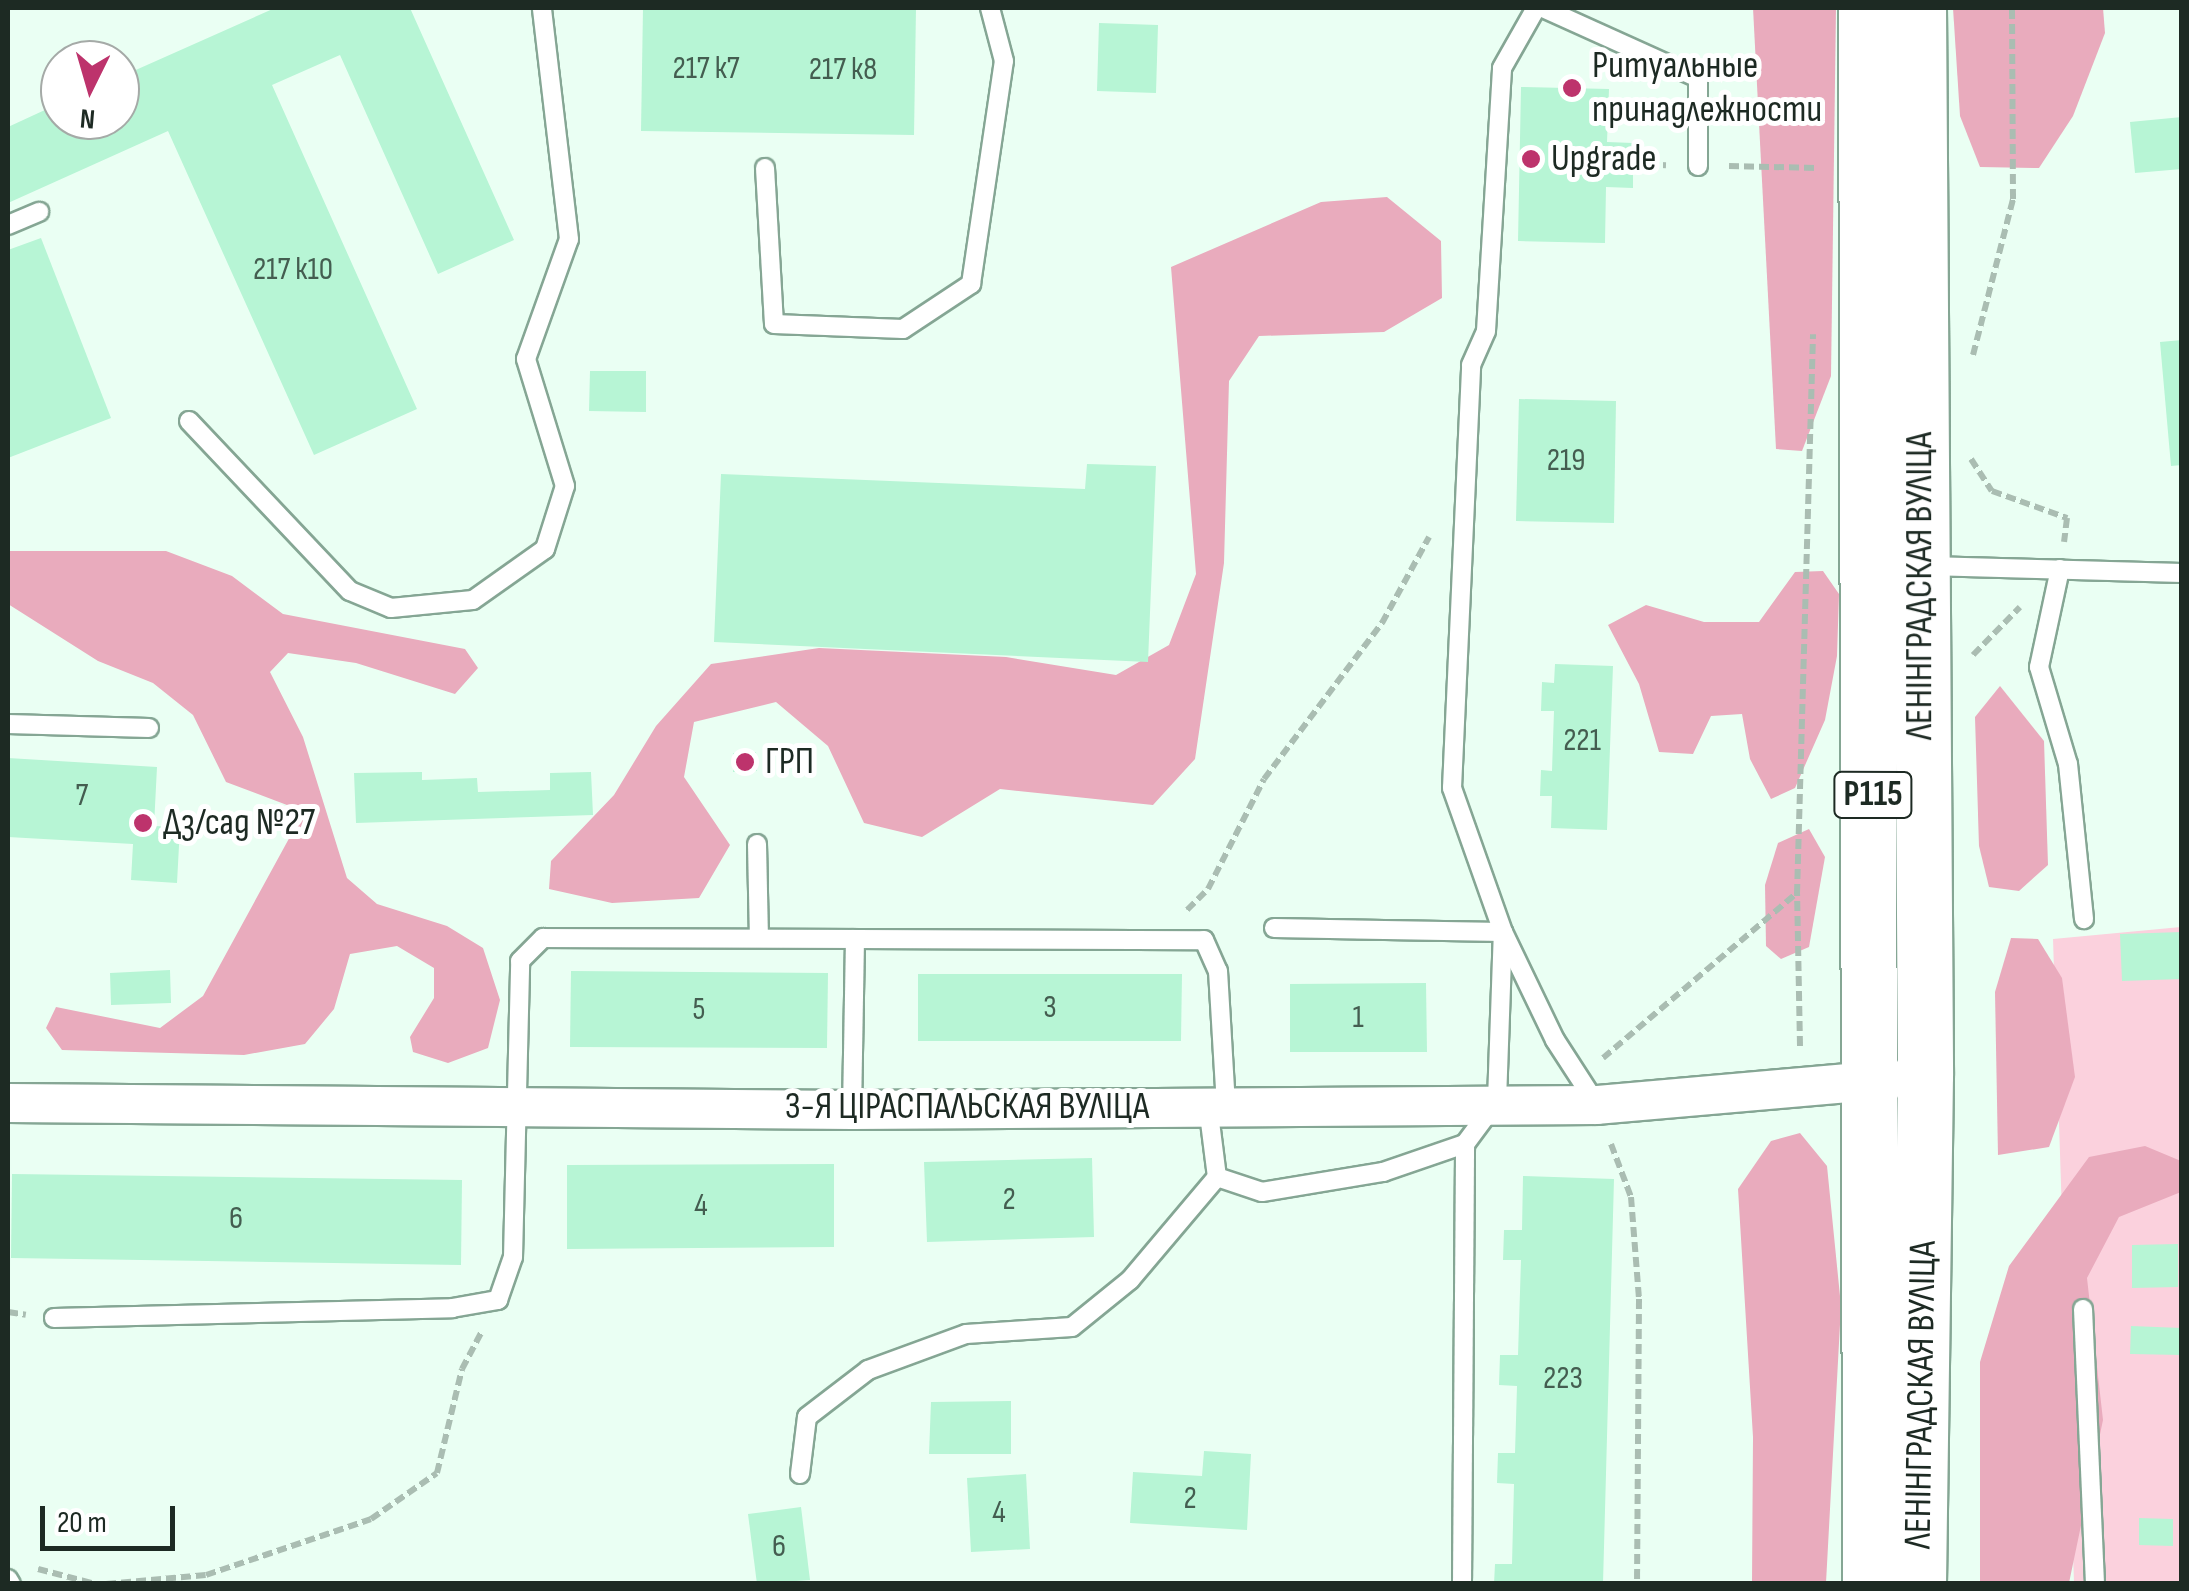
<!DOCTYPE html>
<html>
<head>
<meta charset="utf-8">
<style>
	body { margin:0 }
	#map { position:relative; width:2189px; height:1591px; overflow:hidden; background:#eafff3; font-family:"Sofia Sans Condensed",sans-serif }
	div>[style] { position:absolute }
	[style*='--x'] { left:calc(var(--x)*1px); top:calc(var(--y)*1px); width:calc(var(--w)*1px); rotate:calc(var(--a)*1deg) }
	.green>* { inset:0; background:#fbd1dd }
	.forest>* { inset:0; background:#e9abbd }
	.building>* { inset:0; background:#b7f5d5 }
	.path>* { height:6px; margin-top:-3px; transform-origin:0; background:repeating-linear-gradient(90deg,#aabdb2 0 10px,transparent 0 15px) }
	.roads { filter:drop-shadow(2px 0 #85a694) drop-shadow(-2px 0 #85a694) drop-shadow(0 2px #85a694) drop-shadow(0 -2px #85a694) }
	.service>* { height:18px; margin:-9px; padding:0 9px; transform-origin:9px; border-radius:9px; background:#fff }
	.minor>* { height:38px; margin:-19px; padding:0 19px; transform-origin:19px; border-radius:19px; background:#fff }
	.primary>* { height:55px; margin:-27.5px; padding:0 27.5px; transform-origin:27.5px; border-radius:27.5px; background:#fff }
	.dots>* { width:28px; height:28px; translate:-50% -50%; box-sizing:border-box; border:5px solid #fff; border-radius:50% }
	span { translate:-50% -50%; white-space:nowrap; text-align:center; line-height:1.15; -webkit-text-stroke:10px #fff; paint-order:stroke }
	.number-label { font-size:32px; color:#445d50 }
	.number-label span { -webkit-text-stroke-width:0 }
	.shield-label span { padding:2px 8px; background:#fff; border:2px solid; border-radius:8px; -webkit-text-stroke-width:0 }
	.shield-label { font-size:35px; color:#1d2a23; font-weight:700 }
	.poi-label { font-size:38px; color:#1d2a23 }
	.left { translate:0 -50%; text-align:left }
	.street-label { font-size:38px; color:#1d2a23 }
	.frame { position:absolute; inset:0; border:10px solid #1d2a23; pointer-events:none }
	.north { position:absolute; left:40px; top:40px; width:100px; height:100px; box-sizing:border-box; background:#fff; border:2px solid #a5aaa7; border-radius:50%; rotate:185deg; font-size:28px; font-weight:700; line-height:40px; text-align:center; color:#1d2a23 }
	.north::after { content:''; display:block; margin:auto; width:35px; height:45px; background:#bd336c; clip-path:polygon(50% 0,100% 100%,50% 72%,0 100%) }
	.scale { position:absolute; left:40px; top:1506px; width:135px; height:45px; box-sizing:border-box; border:5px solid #1d2a23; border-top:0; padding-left:12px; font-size:30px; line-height:35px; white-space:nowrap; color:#1d2a23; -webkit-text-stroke:8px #fff; paint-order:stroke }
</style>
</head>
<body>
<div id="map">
	<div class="green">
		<i style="clip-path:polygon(2181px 927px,2181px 1583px,2074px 1583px,2053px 939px)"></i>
	</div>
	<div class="forest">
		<i style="clip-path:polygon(1753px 8px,1836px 8px,1831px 376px,1802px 451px,1776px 449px)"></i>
		<i style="clip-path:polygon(1953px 8px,2103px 8px,2105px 33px,2073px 116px,2039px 168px,1980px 167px,1960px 116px)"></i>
		<i style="clip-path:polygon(1387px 197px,1441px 241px,1442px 298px,1384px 332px,1259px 336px,1229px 381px,1224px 563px,1195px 759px,1153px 805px,1000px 789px,922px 837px,864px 823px,828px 746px,776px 702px,694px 722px,684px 777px,730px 845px,699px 898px,612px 903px,549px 889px,551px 861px,614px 795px,656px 726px,711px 664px,819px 648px,1006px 657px,1116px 675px,1169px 645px,1196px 574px,1171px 267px,1321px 202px)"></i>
		<i style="clip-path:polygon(8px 551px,166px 551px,232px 576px,283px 614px,465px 649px,478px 668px,455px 694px,356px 663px,288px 653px,270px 672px,303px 737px,347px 878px,377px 904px,447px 926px,483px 948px,500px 1000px,488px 1048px,448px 1063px,413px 1052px,410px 1037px,434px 998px,434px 968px,397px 946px,350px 954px,334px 1009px,305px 1044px,244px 1055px,62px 1050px,46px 1028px,56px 1007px,160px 1028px,203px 996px,292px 833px,287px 805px,226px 782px,193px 715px,153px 683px,98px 661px,8px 604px)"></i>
		<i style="clip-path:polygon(1823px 571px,1839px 594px,1837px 656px,1825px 720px,1795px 788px,1771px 799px,1750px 759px,1742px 714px,1711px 716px,1693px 754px,1659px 752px,1639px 684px,1608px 625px,1646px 605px,1704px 622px,1759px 622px,1795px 572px)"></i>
		<i style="clip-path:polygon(2000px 686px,2044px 741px,2048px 865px,2019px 891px,1989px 887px,1979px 846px,1975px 717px)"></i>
		<i style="clip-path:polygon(1809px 829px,1825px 857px,1809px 947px,1781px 959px,1766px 946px,1765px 885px,1778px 843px)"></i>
		<i style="clip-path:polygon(2011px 938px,2038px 939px,2062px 978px,2075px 1077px,2049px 1147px,1998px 1155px,1995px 992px)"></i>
		<i style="clip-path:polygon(1800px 1133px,1827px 1166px,1841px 1306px,1826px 1583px,1752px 1583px,1753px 1437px,1738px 1189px,1771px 1141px)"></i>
		<i style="clip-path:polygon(2145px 1146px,2181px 1161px,2181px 1192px,2119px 1217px,2087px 1278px,2103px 1420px,2069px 1583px,1980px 1584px,1980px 1362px,2009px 1266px,2089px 1157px)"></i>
	</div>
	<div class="building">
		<i style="clip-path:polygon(275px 8px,410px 8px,514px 240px,438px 274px,340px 55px,272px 85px,417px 409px,314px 455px,168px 131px,8px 203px,8px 127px,60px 103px,60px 120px,120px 120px,120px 77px)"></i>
		<i style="clip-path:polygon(643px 8px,916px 8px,914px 135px,641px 131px)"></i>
		<i style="clip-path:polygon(1099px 23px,1158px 25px,1156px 93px,1097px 91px)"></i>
		<i style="clip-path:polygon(1521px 87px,1609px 89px,1607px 142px,1633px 143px,1633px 188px,1606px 187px,1605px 243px,1518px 241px)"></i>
		<i style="clip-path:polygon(2182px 117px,2182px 169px,2135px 173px,2130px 122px)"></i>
		<i style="clip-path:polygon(41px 238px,111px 418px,8px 458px,8px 250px)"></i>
		<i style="clip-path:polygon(2182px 340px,2182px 465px,2171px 466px,2160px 342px)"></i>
		<i style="clip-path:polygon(590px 371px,646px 371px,646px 412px,589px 411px)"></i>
		<i style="clip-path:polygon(1519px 399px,1616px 401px,1614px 523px,1516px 521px)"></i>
		<i style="clip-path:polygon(1087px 464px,1156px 466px,1148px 662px,714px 642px,721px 474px,1085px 489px)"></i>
		<i style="clip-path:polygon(1555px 664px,1613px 666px,1607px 830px,1551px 828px,1552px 796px,1540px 796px,1541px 770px,1552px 771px,1554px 711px,1541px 711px,1542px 682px,1554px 683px)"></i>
		<i style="clip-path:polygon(756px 752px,757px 771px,733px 772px,733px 753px)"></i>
		<i style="clip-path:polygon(8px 758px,157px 767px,154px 826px,180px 827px,177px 883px,131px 880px,133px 844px,8px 837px)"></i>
		<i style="clip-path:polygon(422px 772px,422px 780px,477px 778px,478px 792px,550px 790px,550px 773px,591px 772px,593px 815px,356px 823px,354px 773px)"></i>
		<i style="clip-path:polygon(2182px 932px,2182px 979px,2122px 981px,2120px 934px)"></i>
		<i style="clip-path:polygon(170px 970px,171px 1003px,111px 1005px,110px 973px)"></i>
		<i style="clip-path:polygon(571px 971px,828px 973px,827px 1048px,570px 1047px)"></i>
		<i style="clip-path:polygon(918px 974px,1182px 974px,1181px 1041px,918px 1041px)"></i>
		<i style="clip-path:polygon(1426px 983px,1427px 1052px,1290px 1052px,1290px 984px)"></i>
		<i style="clip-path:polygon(1092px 1158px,1094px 1237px,927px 1242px,924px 1162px)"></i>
		<i style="clip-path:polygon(834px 1164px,834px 1247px,567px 1249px,567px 1165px)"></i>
		<i style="clip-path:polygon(12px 1174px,462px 1180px,461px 1265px,11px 1258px)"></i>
		<i style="clip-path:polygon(1523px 1176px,1614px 1179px,1603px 1584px,1494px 1584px,1495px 1564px,1512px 1564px,1514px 1484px,1497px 1483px,1498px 1453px,1515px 1453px,1517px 1386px,1499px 1385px,1500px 1355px,1518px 1355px,1521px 1260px,1503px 1260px,1504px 1230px,1522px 1230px)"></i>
		<i style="clip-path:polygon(2178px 1244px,2178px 1287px,2132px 1288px,2132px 1245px)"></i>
		<i style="clip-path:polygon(2131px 1326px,2182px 1328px,2182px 1355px,2130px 1354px)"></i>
		<i style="clip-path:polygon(1011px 1401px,1011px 1454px,929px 1454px,931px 1402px)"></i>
		<i style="clip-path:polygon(1204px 1451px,1251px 1454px,1247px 1530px,1130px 1523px,1133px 1472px,1202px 1476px)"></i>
		<i style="clip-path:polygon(1026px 1474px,1030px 1549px,971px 1552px,967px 1478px)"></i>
		<i style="clip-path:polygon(801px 1507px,810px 1580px,757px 1584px,748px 1514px)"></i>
		<i style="clip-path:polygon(2139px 1518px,2173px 1519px,2173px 1546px,2139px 1545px)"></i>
	</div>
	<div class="path">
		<i style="--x:1633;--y:164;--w:33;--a:2"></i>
		<i style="--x:1729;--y:166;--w:87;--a:1.3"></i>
		<i style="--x:1973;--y:355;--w:161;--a:-75.6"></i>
		<i style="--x:2013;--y:199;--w:191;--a:-90.3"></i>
		<i style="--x:1971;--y:459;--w:38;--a:57"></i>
		<i style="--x:1992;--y:491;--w:80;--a:19.8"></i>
		<i style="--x:2067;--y:518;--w:24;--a:97"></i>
		<i style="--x:1973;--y:655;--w:67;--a:-45.6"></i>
		<i style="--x:1187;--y:910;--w:30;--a:-45"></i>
		<i style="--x:1208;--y:889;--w:123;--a:-63"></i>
		<i style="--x:1264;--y:779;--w:196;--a:-52.9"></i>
		<i style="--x:1382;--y:623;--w:98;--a:-61.3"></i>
		<i style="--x:1800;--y:1046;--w:152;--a:-91.1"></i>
		<i style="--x:1797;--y:894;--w:560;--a:-88.36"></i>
		<i style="--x:1603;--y:1058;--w:253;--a:-40.4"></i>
		<i style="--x:1611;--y:1144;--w:57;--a:69.3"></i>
		<i style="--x:1631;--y:1197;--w:102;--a:85.5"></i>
		<i style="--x:1639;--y:1299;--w:285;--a:90.4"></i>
		<i style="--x:8;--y:1312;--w:18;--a:9"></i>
		<i style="--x:38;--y:1569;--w:59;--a:14.7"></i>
		<i style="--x:106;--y:1584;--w:100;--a:-5.1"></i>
		<i style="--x:206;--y:1575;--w:174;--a:-18.7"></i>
		<i style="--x:371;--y:1519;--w:80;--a:-34.9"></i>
		<i style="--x:437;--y:1473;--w:107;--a:-76.5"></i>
		<i style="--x:462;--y:1369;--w:41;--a:-62.2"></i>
	</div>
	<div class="roads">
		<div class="service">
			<i style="--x:1543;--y:8;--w:170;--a:24.3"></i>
			<i style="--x:1698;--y:78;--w:88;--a:90"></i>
			<i style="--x:765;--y:168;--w:156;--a:86.7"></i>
			<i style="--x:774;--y:324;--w:129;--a:2.2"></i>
			<i style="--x:903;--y:329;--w:82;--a:-33.5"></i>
			<i style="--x:971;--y:284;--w:225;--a:-81.6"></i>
			<i style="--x:1004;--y:61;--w:55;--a:-104.8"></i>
			<i style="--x:8;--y:225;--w:34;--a:-23"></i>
			<i style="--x:189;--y:421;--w:234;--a:46.6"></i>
			<i style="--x:350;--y:591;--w:44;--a:22.5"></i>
			<i style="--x:391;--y:608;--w:82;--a:-5.6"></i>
			<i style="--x:473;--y:600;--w:88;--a:-35.3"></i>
			<i style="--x:545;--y:549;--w:66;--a:-72.4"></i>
			<i style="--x:565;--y:486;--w:133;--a:-107.1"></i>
			<i style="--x:526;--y:359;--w:127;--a:-70.3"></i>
			<i style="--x:569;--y:239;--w:233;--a:-96.7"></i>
			<i style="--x:1928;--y:566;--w:254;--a:1.6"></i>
			<i style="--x:2060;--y:569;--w:100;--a:102.1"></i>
			<i style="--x:2039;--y:667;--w:101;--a:73.4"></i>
			<i style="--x:2068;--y:764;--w:156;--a:84.1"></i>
			<i style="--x:8;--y:724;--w:141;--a:1.6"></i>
			<i style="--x:757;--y:844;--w:93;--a:88.8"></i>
			<i style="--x:1274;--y:928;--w:229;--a:1"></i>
			<i style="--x:1503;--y:932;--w:120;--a:64.3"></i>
			<i style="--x:1555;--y:1040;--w:77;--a:57.1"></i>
			<i style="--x:855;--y:939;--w:349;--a:0.2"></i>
			<i style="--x:1204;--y:940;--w:34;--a:66"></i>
			<i style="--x:1218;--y:971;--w:134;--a:86.6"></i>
			<i style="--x:1208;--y:1106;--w:72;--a:82.8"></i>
			<i style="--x:1217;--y:1177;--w:47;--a:18.4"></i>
			<i style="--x:1262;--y:1192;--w:123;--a:-9.4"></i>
			<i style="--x:1383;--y:1172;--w:87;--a:-18.9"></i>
			<i style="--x:2083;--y:1309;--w:275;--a:87.5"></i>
			<i style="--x:54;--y:1318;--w:398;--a:-1.4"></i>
			<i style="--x:452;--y:1308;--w:47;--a:-9.9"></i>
			<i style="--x:498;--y:1300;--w:46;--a:-70.8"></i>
			<i style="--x:513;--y:1257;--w:296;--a:-88.6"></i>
			<i style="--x:520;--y:961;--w:33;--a:-45"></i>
			<i style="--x:543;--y:938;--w:312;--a:0.2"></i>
			<i style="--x:855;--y:939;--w:171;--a:91"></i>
			<i style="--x:800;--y:1474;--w:57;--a:-83"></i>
			<i style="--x:807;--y:1417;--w:77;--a:-37.6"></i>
			<i style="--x:868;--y:1370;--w:104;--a:-20.2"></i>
			<i style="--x:966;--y:1334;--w:106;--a:-3.8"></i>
			<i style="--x:1072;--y:1327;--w:75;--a:-39"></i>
			<i style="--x:1130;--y:1280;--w:135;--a:-49.8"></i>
			<i style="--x:8;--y:1579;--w:6;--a:59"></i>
			<i style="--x:1462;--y:1584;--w:440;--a:-89.6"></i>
			<i style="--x:1465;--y:1144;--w:54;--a:-53.3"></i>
			<i style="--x:1497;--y:1101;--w:169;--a:-88"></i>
			<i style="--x:1503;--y:932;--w:153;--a:-109.5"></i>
			<i style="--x:1452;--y:788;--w:423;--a:-87.4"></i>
			<i style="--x:1471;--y:365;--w:37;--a:-66"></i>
			<i style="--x:1486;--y:331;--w:263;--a:-86.5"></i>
			<i style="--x:1502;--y:68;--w:69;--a:-60.5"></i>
		</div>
		<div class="minor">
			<i style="--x:8;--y:1103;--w:844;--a:0.48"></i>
			<i style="--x:852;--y:1110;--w:745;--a:-0.38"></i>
			<i style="--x:1597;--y:1105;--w:296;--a:-5"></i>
		</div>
		<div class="primary">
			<i style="--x:1866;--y:8;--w:1576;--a:89.85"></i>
			<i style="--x:1918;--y:8;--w:1067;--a:89.62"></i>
			<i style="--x:1925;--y:1075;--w:509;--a:90.79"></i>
		</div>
	</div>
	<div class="dots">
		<i style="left:1572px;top:88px;background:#bd336c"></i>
		<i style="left:1531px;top:159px;background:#bd336c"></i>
		<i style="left:745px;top:762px;background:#bd336c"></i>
		<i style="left:143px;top:823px;background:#bd336c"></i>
	</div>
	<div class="number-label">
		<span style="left:706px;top:69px">217 к7</span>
		<span style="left:843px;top:70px">217 к8</span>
		<span style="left:293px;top:270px">217 к10</span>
		<span style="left:1566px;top:461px">219</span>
		<span style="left:1582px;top:741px">221</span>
		<span style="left:82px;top:796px">7</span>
		<span style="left:1050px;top:1008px">3</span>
		<span style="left:699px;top:1010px">5</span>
		<span style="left:1358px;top:1018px">1</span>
		<span style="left:1009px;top:1200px">2</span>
		<span style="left:701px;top:1206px">4</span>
		<span style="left:236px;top:1219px">6</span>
		<span style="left:1563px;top:1379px">223</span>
		<span style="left:1190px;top:1499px">2</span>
		<span style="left:999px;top:1513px">4</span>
		<span style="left:779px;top:1547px">6</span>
	</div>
	<div class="shield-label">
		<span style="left:1873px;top:795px">Р115</span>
	</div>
	<div class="poi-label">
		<span class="left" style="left:1592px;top:88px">Ритуальные<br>принадлежности</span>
		<span class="left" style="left:1551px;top:159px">Upgrade</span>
		<span class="left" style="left:765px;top:762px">ГРП</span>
		<span class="left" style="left:163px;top:823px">Дз/сад №27</span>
	</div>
	<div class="street-label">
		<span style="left:1920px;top:586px;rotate:-90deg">ЛЕНІНГРАДСКАЯ ВУЛІЦА</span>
		<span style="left:967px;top:1107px">3-Я ЦІРАСПАЛЬСКАЯ ВУЛІЦА</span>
		<span style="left:1921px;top:1395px;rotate:-89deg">ЛЕНІНГРАДСКАЯ ВУЛІЦА</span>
	</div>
	<div class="frame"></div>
	<div class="north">N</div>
	<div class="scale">20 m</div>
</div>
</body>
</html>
